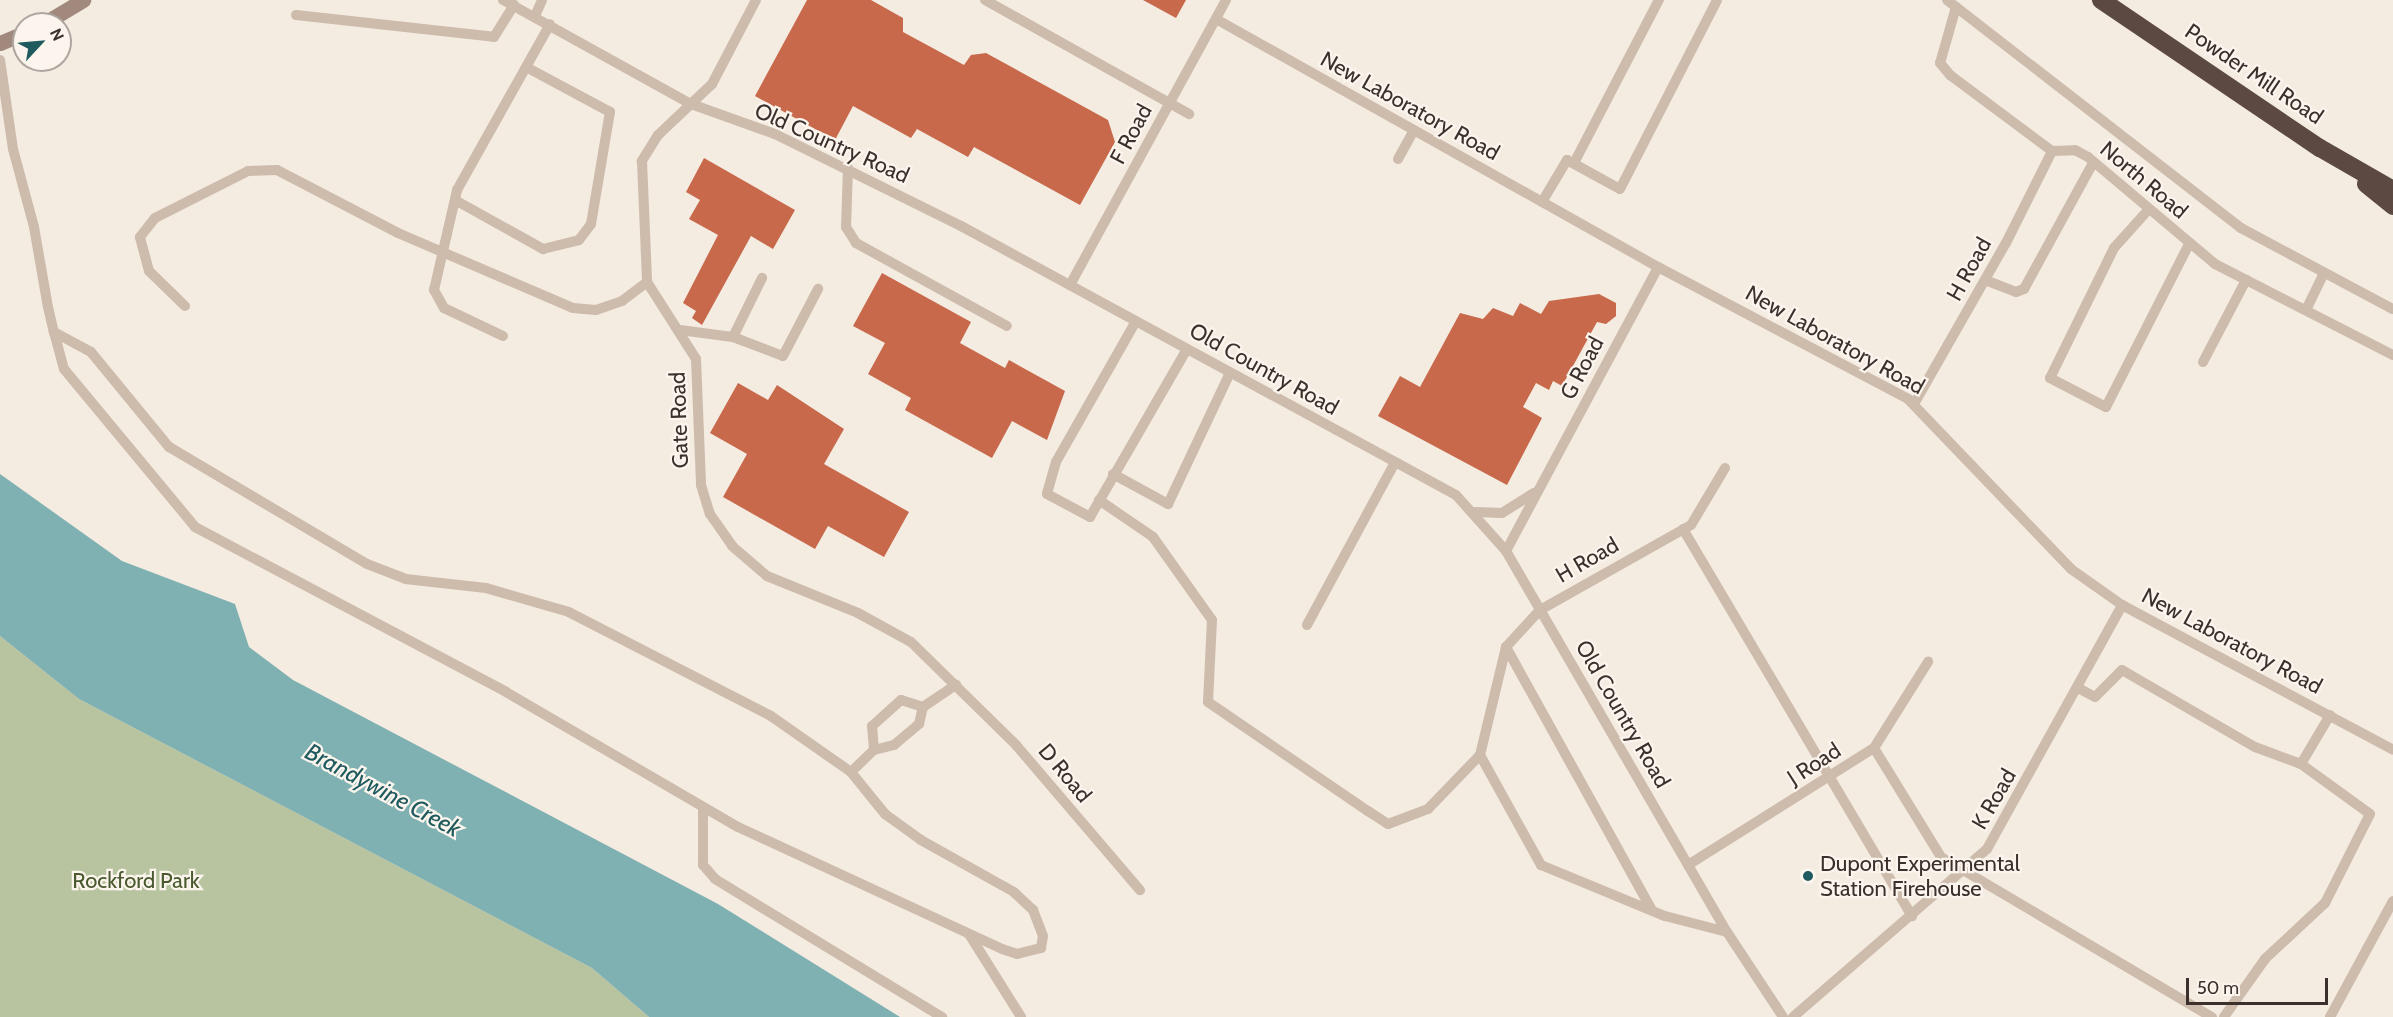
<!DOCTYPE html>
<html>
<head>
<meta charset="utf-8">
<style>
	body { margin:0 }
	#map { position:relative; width:2393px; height:1017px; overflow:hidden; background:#f4ebe1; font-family:Cabin,sans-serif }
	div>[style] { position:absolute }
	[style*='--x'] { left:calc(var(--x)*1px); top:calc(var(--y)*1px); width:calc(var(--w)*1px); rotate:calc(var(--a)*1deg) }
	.green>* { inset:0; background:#b8c4a0 }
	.water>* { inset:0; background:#7fb0b2 }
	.building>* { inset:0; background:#c8694b }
	.lane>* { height:10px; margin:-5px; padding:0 5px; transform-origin:5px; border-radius:5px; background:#cdbbac }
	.secondary>* { height:15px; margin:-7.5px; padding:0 7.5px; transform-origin:7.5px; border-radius:7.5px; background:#a18a7d }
	.highway>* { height:18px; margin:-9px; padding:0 9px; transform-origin:9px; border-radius:9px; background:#5c4a42 }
	.dots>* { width:16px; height:16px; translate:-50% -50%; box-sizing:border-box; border:3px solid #fbf5ee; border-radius:50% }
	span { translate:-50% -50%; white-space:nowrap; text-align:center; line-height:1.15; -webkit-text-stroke:4.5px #fbf5ee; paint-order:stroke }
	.street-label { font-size:22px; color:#3b302b }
	.poi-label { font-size:22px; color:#3b302b }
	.left { translate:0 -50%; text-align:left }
	.park-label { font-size:22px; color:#4a5a2e }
	.water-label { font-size:24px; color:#1f5a5e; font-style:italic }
	.north { position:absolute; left:12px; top:12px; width:60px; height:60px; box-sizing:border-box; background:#fbf5ee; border:2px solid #aea6a0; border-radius:50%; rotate:64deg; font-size:16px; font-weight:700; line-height:24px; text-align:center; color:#3b302b }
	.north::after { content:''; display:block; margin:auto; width:21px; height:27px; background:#1f5a5e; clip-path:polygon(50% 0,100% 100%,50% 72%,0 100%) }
	.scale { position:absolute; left:2186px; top:978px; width:142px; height:27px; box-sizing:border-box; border:3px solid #3b302b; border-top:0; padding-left:8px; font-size:18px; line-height:21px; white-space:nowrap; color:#3b302b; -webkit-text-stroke:4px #fbf5ee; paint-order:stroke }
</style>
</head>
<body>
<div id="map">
	<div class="green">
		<i style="clip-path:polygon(0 636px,79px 699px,592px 968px,649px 1017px,0 1017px)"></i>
	</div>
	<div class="water">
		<i style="clip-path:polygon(0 474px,122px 561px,235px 604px,249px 647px,293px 680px,718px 904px,900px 1017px,649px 1017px,592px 968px,79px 699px,0 636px)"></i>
	</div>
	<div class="building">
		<i style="clip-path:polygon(807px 0,871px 0,903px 18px,903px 32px,964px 65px,971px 55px,986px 53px,1108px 120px,1115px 142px,1080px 205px,974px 147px,968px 157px,917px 129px,911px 138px,853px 106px,835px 140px,755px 96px)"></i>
		<i style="clip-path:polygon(1143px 0,1186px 0,1176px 18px)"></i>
		<i style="clip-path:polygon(704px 158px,795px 210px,773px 249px,751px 236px,702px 325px,692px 318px,696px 311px,683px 303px,718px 235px,689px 219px,700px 200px,686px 192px)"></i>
		<i style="clip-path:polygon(882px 273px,971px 322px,960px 343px,1005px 368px,1009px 360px,1065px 391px,1047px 440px,1012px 421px,992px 458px,905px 410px,911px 398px,868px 374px,885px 343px,853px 326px)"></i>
		<i style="clip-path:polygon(1599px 294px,1616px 303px,1616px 316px,1606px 324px,1597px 322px,1562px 386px,1553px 381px,1549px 390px,1536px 383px,1523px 407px,1542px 418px,1507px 485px,1378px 416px,1400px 376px,1420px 387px,1460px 313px,1483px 319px,1493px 308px,1513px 316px,1520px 303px,1541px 314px,1549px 301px)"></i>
		<i style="clip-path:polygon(738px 383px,768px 400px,777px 385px,844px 429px,824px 464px,909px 512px,884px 557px,828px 526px,815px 549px,723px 497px,747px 454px,710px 433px)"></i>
	</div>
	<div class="lane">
		<i style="--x:503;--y:0;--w:215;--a:29"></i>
		<i style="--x:691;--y:104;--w:89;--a:19.7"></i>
		<i style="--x:775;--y:134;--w:208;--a:26.3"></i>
		<i style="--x:961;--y:226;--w:563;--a:28.52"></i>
		<i style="--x:1456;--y:495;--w:75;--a:48.2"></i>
		<i style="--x:1506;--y:551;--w:440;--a:59.9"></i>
		<i style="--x:1727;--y:932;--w:102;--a:56.6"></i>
		<i style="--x:756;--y:0;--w:95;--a:117.6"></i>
		<i style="--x:712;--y:84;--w:74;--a:136.6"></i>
		<i style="--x:658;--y:135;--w:31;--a:122"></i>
		<i style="--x:642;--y:161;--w:121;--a:87.6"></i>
		<i style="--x:647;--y:282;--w:91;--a:57.5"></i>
		<i style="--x:696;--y:359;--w:126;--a:87.7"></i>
		<i style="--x:701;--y:485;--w:30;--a:73"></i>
		<i style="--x:710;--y:514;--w:39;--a:55"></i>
		<i style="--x:732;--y:546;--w:46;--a:40.6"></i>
		<i style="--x:767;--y:576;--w:98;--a:22.1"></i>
		<i style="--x:858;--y:613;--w:60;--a:28.7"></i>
		<i style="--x:911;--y:642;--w:147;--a:44.4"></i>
		<i style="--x:1016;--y:745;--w:191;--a:49.5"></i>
		<i style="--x:985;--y:0;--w:234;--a:29.2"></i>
		<i style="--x:1947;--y:0;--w:11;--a:38"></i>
		<i style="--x:1956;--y:7;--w:58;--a:105.9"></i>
		<i style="--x:1940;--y:63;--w:16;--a:50"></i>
		<i style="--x:1950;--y:75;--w:127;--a:36.7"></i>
		<i style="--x:2052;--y:151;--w:23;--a:-2"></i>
		<i style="--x:2075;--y:150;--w:15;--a:28"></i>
		<i style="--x:2088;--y:157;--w:166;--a:40.1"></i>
		<i style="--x:2215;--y:264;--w:200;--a:27.1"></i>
		<i style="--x:1956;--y:7;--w:361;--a:37.8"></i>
		<i style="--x:2241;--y:228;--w:172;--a:28.1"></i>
		<i style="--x:296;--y:15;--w:199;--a:6.3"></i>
		<i style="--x:494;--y:37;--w:38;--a:-58"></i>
		<i style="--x:535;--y:16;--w:17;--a:-66"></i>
		<i style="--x:1216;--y:19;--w:507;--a:29.3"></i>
		<i style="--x:1658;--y:267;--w:283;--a:27.8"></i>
		<i style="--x:1908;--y:399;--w:236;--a:46.2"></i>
		<i style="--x:2071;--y:569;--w:62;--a:35.2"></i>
		<i style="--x:2122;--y:605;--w:307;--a:28.1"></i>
		<i style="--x:0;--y:60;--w:90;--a:81.7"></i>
		<i style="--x:13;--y:149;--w:81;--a:74.9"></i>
		<i style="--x:34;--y:227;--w:81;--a:80.1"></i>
		<i style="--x:48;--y:307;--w:26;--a:77"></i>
		<i style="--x:54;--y:332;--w:38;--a:75"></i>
		<i style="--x:64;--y:369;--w:205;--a:50.3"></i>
		<i style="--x:195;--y:527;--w:352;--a:27.9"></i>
		<i style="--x:506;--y:692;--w:268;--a:30.2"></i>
		<i style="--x:738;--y:827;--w:291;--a:24.8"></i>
		<i style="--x:1002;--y:949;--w:16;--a:18"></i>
		<i style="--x:1017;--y:954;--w:25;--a:-14"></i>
		<i style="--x:1041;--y:948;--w:12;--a:-81"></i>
		<i style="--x:1043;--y:936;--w:28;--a:-111"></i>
		<i style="--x:1033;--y:910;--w:26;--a:-137"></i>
		<i style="--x:1014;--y:892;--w:107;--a:-150.8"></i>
		<i style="--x:921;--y:840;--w:44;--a:-144.2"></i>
		<i style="--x:885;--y:814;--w:54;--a:-129"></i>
		<i style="--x:851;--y:772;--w:98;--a:-145"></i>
		<i style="--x:771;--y:716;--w:227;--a:-152.8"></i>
		<i style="--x:569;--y:612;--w:86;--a:-163.9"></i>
		<i style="--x:486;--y:588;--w:81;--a:-173.6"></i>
		<i style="--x:406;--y:579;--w:42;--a:-159"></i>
		<i style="--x:367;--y:564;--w:230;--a:-149.4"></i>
		<i style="--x:169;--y:447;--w:123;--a:-129.4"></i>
		<i style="--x:91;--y:352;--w:42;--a:-151.6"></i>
		<i style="--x:1398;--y:159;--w:33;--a:-61"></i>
		<i style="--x:1574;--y:163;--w:184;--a:-62.5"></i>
		<i style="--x:848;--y:168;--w:59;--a:91.9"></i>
		<i style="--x:846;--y:227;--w:19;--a:58"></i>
		<i style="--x:856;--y:243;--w:172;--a:28.8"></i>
		<i style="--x:455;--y:200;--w:101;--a:29.1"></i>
		<i style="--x:543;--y:249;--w:37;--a:-14"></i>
		<i style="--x:579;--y:240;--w:20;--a:-53"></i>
		<i style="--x:591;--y:224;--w:114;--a:-80.4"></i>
		<i style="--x:610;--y:112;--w:95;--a:-151.8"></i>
		<i style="--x:1542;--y:202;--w:49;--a:-59.2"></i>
		<i style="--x:1567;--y:160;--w:60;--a:28.7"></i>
		<i style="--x:1620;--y:189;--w:212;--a:-62.8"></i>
		<i style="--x:2149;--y:209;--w:52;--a:131.9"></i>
		<i style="--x:2114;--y:248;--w:145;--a:116.2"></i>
		<i style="--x:2050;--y:378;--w:63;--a:27.4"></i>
		<i style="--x:2106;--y:407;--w:183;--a:-63"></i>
		<i style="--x:1985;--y:280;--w:33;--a:21"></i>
		<i style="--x:2016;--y:292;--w:9;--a:-21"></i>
		<i style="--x:2024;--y:289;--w:144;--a:-61.3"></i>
		<i style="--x:1070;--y:285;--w:325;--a:-61.3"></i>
		<i style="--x:185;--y:306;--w:50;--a:-135.8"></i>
		<i style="--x:149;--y:271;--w:35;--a:-105"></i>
		<i style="--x:140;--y:237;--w:24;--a:-52"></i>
		<i style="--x:155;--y:218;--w:104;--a:-26.8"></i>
		<i style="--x:248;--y:171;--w:29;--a:-2"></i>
		<i style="--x:277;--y:170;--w:136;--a:27.5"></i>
		<i style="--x:398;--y:233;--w:190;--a:23.2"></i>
		<i style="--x:573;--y:308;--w:23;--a:5"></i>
		<i style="--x:596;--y:310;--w:28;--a:-19"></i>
		<i style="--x:622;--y:301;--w:31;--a:-37"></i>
		<i style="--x:2306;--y:310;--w:41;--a:-64.1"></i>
		<i style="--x:1136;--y:321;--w:162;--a:119.6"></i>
		<i style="--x:1056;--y:462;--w:33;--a:106"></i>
		<i style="--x:1047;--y:494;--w:49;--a:28.1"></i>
		<i style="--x:1090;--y:517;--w:194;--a:-60"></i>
		<i style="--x:680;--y:330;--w:53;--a:7.5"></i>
		<i style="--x:733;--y:337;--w:53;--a:20.8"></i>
		<i style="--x:783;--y:356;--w:76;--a:-62.4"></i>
		<i style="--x:503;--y:336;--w:65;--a:-154.6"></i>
		<i style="--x:444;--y:308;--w:21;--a:-119"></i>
		<i style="--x:434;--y:290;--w:103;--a:-77"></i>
		<i style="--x:457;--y:190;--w:190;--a:-60.7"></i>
		<i style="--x:733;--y:337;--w:66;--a:-63.8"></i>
		<i style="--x:2203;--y:362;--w:93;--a:-62.3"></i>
		<i style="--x:1914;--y:404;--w:185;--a:-60.3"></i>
		<i style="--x:2006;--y:243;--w:103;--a:-63.4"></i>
		<i style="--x:1725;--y:468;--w:66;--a:120.8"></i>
		<i style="--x:1691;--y:525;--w:173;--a:150.6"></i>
		<i style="--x:1540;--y:610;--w:50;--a:132.6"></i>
		<i style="--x:1506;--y:647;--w:111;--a:103.5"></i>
		<i style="--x:1480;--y:755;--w:126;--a:61"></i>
		<i style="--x:1541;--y:865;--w:134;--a:22.4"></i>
		<i style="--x:1665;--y:916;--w:64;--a:14.5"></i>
		<i style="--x:1113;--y:474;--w:63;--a:28.6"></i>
		<i style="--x:1168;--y:504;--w:145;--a:-64.7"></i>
		<i style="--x:1099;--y:500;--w:65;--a:34.4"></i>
		<i style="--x:1153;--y:537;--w:102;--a:54.6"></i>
		<i style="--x:1212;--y:620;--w:82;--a:92.8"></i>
		<i style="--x:1208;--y:702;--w:194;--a:34.3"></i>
		<i style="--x:1368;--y:811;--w:24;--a:33"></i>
		<i style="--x:1388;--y:824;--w:43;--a:-20.6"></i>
		<i style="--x:1428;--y:809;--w:75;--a:-46.1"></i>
		<i style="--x:1476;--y:512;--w:26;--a:2"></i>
		<i style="--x:1502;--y:513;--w:38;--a:-32"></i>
		<i style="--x:1683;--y:529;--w:450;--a:59.4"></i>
		<i style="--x:1506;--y:551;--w:322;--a:-61.8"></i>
		<i style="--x:1307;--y:625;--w:185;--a:-61.6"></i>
		<i style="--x:1506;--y:647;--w:301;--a:61"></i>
		<i style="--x:2078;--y:688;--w:19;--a:28"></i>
		<i style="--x:2095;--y:697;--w:38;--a:-45"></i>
		<i style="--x:2122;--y:670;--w:154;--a:30.1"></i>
		<i style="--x:2255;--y:747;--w:49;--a:20.3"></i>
		<i style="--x:2301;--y:764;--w:85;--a:35.9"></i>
		<i style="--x:2370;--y:814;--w:100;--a:116.8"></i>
		<i style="--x:2325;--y:903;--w:82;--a:137"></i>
		<i style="--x:2265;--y:959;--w:71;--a:125.3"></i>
		<i style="--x:923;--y:707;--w:23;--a:-162"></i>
		<i style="--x:901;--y:700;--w:39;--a:138"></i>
		<i style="--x:872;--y:726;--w:24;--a:85"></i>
		<i style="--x:874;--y:750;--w:21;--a:-14"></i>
		<i style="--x:894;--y:745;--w:33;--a:-40"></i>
		<i style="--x:919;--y:724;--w:17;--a:-77"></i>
		<i style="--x:923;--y:707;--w:40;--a:-34"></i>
		<i style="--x:1874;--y:748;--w:128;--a:58.4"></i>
		<i style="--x:1941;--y:857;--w:315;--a:30.6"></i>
		<i style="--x:2301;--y:764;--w:57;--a:-59.4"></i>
		<i style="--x:851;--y:772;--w:32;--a:-44"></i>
		<i style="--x:703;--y:807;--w:58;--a:90"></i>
		<i style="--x:703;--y:865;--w:18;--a:49"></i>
		<i style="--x:715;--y:879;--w:266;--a:31.3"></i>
		<i style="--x:1688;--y:865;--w:220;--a:-32.2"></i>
		<i style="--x:1874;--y:748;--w:102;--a:-57.9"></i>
		<i style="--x:969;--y:934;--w:98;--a:57.9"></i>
		<i style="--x:1793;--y:1017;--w:257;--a:-40.9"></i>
		<i style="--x:1987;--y:849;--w:279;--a:-61"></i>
		<i style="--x:2330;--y:1017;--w:132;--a:-61.5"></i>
	</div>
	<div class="secondary">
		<i style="--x:43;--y:24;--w:47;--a:-31"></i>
		<i style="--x:0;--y:43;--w:26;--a:-23"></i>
	</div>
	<div class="highway">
		<i style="--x:2101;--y:0;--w:264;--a:34.1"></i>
		<i style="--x:2320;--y:148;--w:84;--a:29.9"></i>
		<i style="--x:2366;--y:184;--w:35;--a:39"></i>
	</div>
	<div class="dots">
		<i style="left:1808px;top:876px;background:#1f5a5e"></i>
	</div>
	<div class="street-label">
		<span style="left:2254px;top:74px;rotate:34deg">Powder Mill Road</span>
		<span style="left:1410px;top:106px;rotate:29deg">New Laboratory Road</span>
		<span style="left:1131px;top:134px;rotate:-62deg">F Road</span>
		<span style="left:832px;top:143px;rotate:24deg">Old Country Road</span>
		<span style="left:2144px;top:180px;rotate:40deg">North Road</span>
		<span style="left:1969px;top:269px;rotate:-61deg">H Road</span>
		<span style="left:1835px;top:340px;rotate:29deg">New Laboratory Road</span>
		<span style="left:1582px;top:368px;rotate:-62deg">G Road</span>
		<span style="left:1264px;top:369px;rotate:29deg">Old Country Road</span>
		<span style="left:679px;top:420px;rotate:-92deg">Gate Road</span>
		<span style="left:1587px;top:560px;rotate:-30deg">H Road</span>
		<span style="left:2232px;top:641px;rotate:28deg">New Laboratory Road</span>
		<span style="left:1623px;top:714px;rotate:60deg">Old Country Road</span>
		<span style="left:1814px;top:764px;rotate:-33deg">J Road</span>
		<span style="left:1065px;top:773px;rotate:50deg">D Road</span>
		<span style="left:1994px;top:799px;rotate:-60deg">K Road</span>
	</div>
	<div class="poi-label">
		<span class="left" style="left:1820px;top:876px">Dupont Experimental<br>Station Firehouse</span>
	</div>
	<div class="park-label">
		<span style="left:136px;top:881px">Rockford Park</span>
	</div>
	<div class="water-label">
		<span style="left:383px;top:790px;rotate:28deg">Brandywine Creek</span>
	</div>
	<div class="north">N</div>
	<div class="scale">50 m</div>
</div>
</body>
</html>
